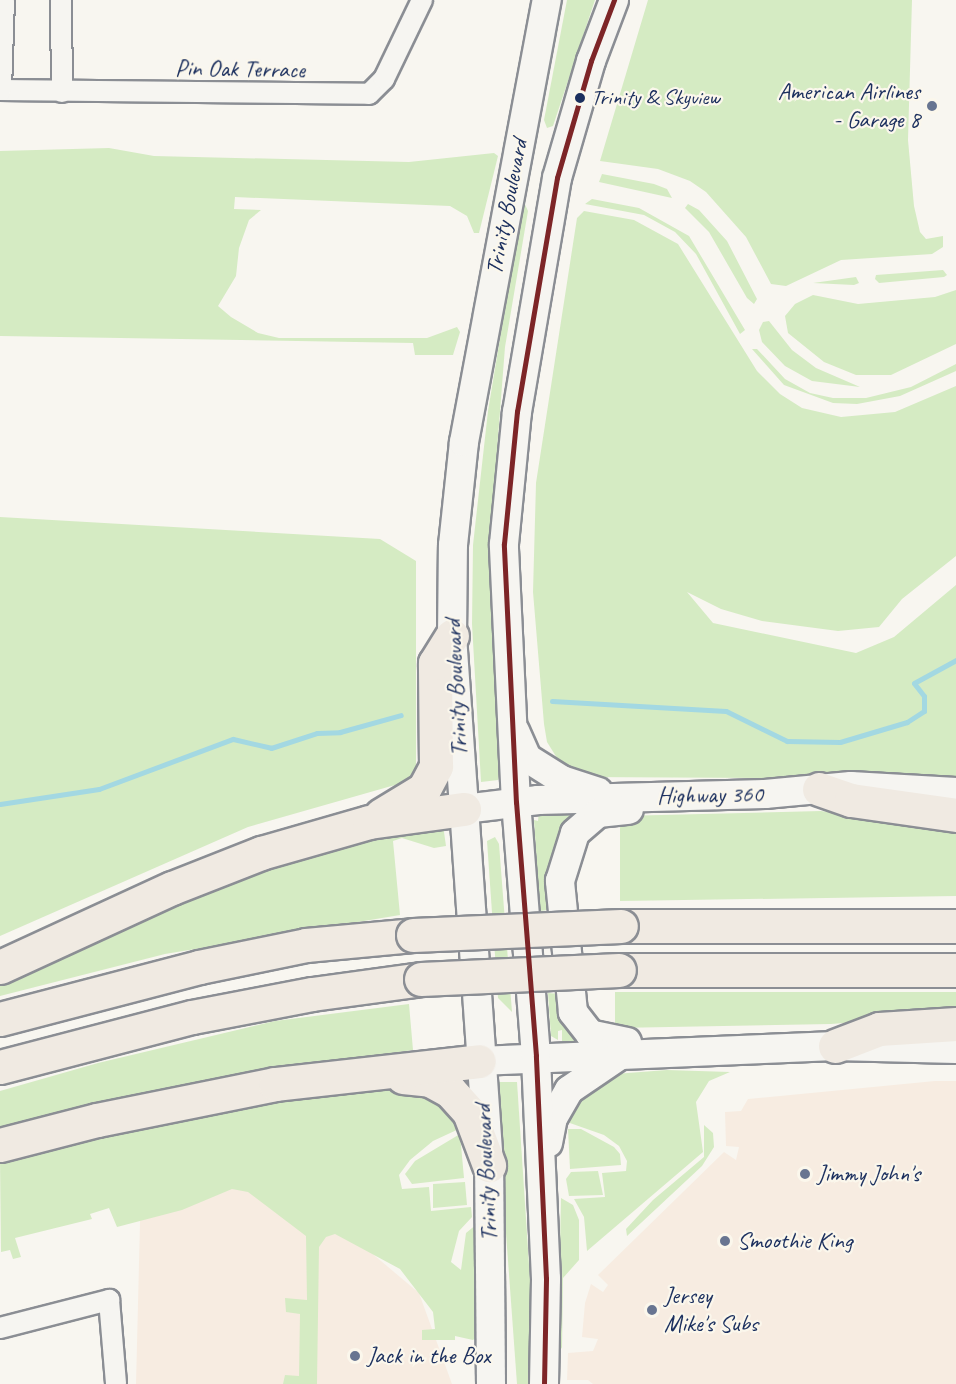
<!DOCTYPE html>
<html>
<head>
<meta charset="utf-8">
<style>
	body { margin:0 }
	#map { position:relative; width:956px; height:1384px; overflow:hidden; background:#f8f6f0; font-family:Caveat,sans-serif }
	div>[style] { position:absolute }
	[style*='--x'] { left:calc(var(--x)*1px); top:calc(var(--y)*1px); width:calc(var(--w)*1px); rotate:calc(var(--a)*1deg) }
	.built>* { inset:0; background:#f7ece1 }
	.green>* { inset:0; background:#d5ebc3 }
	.stream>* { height:5px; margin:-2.5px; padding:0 2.5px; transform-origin:2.5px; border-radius:2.5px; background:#a3d8e2 }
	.roads { filter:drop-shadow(2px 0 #8b8e94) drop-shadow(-2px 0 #8b8e94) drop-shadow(0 2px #8b8e94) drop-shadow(0 -2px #8b8e94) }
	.street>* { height:20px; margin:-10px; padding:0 10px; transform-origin:10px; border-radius:10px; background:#f6f5f1 }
	.secondary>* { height:28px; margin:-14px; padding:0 14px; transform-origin:14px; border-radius:14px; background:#f6f5f1 }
	.highway>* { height:33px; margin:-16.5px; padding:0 16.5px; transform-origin:16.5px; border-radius:16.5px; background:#f0eae2 }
	.bridges { filter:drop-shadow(2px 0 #8b8e94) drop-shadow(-2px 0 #8b8e94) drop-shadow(0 2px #8b8e94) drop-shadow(0 -2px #8b8e94) }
	.highway-bridge>* { height:33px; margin:-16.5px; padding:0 16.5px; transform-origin:16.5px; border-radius:16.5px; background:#f0eae2 }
	.bus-1>* { height:4.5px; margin:-2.25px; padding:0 2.25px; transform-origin:2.25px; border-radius:2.25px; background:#7d2527 }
	.dots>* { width:16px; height:16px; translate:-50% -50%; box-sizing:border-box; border:3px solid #fbf7ec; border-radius:50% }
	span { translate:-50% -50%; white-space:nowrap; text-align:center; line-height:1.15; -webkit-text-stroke:4.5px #fbf7ec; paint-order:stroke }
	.bus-label { font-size:22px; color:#1b2f5e }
	.left { translate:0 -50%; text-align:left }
	.street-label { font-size:24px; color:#1b2f5e }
	.poi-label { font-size:24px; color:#1b2f5e }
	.right { translate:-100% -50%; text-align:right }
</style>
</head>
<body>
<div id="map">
	<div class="built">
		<i style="clip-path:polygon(935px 1081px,956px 1081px,956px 1384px,593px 1384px,588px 1380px,567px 1380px,568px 1353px,593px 1351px,598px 1339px,582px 1337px,585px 1303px,591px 1284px,603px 1292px,608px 1285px,598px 1275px,724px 1152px,736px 1160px,739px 1147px,726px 1146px,725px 1112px,741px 1111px,748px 1099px)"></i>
		<i style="clip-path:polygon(213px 1158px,343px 1229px,419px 1293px,452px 1384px,136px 1384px,141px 1182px)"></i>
	</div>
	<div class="green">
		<i style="clip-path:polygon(567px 0,595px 0,553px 126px,547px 128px,544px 120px)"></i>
		<i style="clip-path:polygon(648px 0,912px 0,908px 140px,914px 206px,920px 232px,926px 239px,943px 236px,943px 247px,932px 254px,841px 260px,786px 286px,771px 284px,746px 237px,706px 192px,690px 181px,658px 169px,600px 161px)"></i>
		<i style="clip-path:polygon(109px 148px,154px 156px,409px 162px,494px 153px,498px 156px,479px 233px,474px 233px,467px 216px,450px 206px,235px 197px,234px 209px,261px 210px,249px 220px,239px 248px,236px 276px,218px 306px,231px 317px,258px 333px,279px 338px,427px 338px,457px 327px,460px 332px,453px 355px,415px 355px,413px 343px,0 336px,0 151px)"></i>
		<i style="clip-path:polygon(602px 174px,654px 184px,667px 189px,672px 198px,599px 182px)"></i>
		<i style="clip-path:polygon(592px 199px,639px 208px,689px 236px,745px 330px,740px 334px,696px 254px,675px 232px,644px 215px,585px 204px)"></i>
		<i style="clip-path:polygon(523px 200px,528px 211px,505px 347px,493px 501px,492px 575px,502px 764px,498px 780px,481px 782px,472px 624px,473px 545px,488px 411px)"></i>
		<i style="clip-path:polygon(688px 204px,699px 210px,727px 241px,757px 299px,754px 304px,747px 298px,709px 232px,685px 208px)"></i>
		<i style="clip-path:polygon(584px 211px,634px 220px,678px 244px,757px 371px,780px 394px,802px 408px,841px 417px,895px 412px,956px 386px,956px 556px,902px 599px,879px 627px,838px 631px,762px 621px,721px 609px,687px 592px,713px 623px,856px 653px,894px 637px,956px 585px,956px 779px,583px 777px,562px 766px,547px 742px,544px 724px,533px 592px,536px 483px,577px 218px)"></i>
		<i style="clip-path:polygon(943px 270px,947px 275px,944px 277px,879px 283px,875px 279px,876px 275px)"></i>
		<i style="clip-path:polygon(856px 277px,859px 283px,854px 285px,813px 283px)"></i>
		<i style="clip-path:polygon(956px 290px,956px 344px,891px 375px,856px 375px,824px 362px,788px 333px,785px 316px,795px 304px,813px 295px,858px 304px,935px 297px)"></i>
		<i style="clip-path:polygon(769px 321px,792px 350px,816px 368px,860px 387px,812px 381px,785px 366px,762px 342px,759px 330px,763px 322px)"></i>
		<i style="clip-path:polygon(752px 349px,757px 349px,785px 379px,810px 393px,833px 398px,866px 398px,911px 387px,956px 364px,956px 371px,900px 396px,857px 404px,833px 403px,784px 385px)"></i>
		<i style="clip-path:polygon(0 517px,380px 539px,416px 561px,416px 779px,248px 827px,0 936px)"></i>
		<i style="clip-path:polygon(579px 809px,555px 909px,540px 911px,534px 820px,538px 821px,539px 811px)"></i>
		<i style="clip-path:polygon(821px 811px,956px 833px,956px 896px,620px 901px,620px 816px)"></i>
		<i style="clip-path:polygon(443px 825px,446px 846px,434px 848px,402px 838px,393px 841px,400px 915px,165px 954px,0 996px,0 974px,314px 845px)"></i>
		<i style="clip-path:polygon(495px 837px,499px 844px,512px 1012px,498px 998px,487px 841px)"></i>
		<i style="clip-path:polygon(615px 992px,956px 992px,956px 1014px,831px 1024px,615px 1028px)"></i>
		<i style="clip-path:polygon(548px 993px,560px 994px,585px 1041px,562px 1041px,562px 1030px,558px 1031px,558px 1040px,551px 1036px)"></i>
		<i style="clip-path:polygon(409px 1004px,413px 1050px,278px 1070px,0 1131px,0 1091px,98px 1063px,275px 1021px)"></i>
		<i style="clip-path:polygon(667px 1070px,730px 1072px,709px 1081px,696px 1102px,703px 1152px,587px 1251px,584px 1217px,574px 1199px,605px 1197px,602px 1173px,626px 1171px,627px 1161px,619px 1146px,604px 1135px,567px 1122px,574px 1103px,615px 1074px)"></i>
		<i style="clip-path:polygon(495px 1082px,517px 1082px,531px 1295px,530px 1384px,517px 1384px)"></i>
		<i style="clip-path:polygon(372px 1083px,373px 1090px,409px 1088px,430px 1095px,461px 1128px,433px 1141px,410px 1160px,399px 1175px,402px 1189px,429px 1187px,431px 1211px,471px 1207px,472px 1217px,459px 1231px,451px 1262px,461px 1270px,466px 1233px,477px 1224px,480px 1334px,473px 1340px,455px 1336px,455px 1340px,422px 1340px,422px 1330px,435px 1329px,433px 1312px,400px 1269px,335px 1234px,326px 1237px,319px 1247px,317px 1384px,283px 1384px,285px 1375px,299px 1376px,300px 1314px,286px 1312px,285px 1298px,307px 1300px,306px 1236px,248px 1192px,232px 1189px,182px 1210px,117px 1227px,109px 1208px,90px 1214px,92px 1219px,15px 1238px,21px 1257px,13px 1259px,10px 1250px,1px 1252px,0 1160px,221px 1110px)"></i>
		<i style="clip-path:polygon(704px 1125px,713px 1133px,714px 1147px,702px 1166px,627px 1236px,626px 1229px,653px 1200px,704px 1157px)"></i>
		<i style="clip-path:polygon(568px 1129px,581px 1129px,614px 1147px,620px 1154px,621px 1165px,570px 1169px)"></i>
		<i style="clip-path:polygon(460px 1134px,464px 1178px,412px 1184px,405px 1174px,415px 1161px)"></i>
		<i style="clip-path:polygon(598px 1171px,603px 1195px,569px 1196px,566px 1179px,571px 1172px)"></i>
		<i style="clip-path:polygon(465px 1182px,467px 1205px,433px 1208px,433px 1184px)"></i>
		<i style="clip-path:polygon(561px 1198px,573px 1205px,579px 1220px,579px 1260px,563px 1278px,562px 1349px,558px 1342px)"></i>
	</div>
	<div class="stream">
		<i style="--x:552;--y:701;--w:174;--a:3.3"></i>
		<i style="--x:726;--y:711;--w:68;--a:26.2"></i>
		<i style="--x:787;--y:741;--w:53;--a:1.1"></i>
		<i style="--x:840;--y:742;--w:70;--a:-16.6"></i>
		<i style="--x:907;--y:722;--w:20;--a:-33"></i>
		<i style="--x:924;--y:711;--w:15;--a:-90"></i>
		<i style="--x:924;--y:696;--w:16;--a:-128"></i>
		<i style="--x:914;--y:683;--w:48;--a:-28.7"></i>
		<i style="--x:0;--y:804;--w:100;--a:-8.6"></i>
		<i style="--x:99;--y:789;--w:143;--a:-20.5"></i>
		<i style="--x:233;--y:739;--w:39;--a:13"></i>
		<i style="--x:271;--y:748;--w:48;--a:-18.1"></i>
		<i style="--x:317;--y:733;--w:23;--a:-2"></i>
		<i style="--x:340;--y:732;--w:63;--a:-15.6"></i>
	</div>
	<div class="roads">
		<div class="street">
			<i style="--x:61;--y:0;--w:92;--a:89.4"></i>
			<i style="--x:0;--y:90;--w:369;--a:0.6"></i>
			<i style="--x:369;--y:94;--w:21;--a:-45"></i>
			<i style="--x:384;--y:79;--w:88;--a:-64.3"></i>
			<i style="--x:1;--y:90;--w:90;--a:-88.1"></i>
			<i style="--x:0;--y:1328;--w:113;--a:-14.4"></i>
			<i style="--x:109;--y:1300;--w:84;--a:85.2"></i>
		</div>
		<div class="secondary">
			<i style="--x:515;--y:731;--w:30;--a:66"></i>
			<i style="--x:527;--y:758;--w:41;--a:32.2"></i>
			<i style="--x:562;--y:780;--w:38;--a:18"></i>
			<i style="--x:464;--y:809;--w:75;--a:-6.9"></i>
			<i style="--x:538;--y:800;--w:227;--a:-1.5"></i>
			<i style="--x:765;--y:794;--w:86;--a:-5.3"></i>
			<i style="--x:851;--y:786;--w:105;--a:3.3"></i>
			<i style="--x:627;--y:1042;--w:38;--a:-168"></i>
			<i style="--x:590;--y:1034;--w:28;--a:-128"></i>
			<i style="--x:573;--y:1012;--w:132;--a:-95.7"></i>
			<i style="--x:560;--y:881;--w:50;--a:-72.6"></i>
			<i style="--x:575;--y:833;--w:30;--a:-41"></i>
			<i style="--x:598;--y:813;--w:31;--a:-6"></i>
			<i style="--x:479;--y:1061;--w:356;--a:-2.4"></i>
			<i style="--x:835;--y:1046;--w:121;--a:1.4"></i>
			<i style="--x:548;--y:1143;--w:25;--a:-79"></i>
			<i style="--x:553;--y:1118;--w:32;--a:-60"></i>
			<i style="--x:569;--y:1090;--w:64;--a:-34.2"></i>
			<i style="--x:491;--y:1384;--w:219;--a:-90.5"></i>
			<i style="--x:489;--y:1165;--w:530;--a:-94"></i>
			<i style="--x:452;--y:636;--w:91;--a:-89.4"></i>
			<i style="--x:453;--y:545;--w:104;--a:-83.9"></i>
			<i style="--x:464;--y:442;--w:450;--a:-79.4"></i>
			<i style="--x:544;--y:1384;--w:105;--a:-88.9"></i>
			<i style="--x:546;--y:1279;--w:223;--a:-92.6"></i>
			<i style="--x:536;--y:1056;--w:254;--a:-94.5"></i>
			<i style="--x:516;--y:803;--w:259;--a:-92.7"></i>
			<i style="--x:504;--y:544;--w:133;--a:-84.4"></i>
			<i style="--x:517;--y:412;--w:237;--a:-80.3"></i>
			<i style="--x:557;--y:178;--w:122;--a:-73.8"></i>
			<i style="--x:591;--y:61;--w:65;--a:-69.3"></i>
		</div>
		<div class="highway">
			<i style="--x:819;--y:789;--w:34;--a:19"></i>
			<i style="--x:851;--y:800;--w:106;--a:8.1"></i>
			<i style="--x:381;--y:815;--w:50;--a:-31.2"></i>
			<i style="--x:424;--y:789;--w:26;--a:-62"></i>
			<i style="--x:436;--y:766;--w:103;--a:-90.6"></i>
			<i style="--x:435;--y:663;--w:32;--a:-58"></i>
			<i style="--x:621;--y:926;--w:335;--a:0"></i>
			<i style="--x:0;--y:967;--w:189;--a:-24.7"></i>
			<i style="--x:172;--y:888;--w:96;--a:-21.5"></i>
			<i style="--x:261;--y:853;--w:112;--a:-16"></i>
			<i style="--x:369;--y:822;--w:96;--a:-7.8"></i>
			<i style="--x:619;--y:970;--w:337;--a:0"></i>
			<i style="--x:0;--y:1019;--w:206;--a:-14.6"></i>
			<i style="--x:199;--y:967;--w:109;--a:-11.6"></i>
			<i style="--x:306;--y:945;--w:107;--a:-5.3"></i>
			<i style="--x:835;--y:1046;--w:47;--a:-21.1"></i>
			<i style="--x:879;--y:1029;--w:77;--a:-3.7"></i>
			<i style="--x:0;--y:1067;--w:198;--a:-14.6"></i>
			<i style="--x:192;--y:1017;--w:122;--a:-10.9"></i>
			<i style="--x:312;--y:994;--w:110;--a:-7.8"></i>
			<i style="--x:403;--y:1077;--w:27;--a:6"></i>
			<i style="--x:430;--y:1080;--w:23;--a:29"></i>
			<i style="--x:450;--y:1091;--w:28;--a:48"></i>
			<i style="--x:469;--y:1112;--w:57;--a:69.3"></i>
			<i style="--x:0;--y:1145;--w:100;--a:-14.5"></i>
			<i style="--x:97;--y:1120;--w:182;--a:-11.4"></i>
			<i style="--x:275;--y:1084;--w:205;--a:-6.4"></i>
		</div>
	</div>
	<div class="bridges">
		<div class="highway-bridge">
			<i style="--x:413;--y:935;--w:208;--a:-2.5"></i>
			<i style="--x:421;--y:979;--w:198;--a:-2.6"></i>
		</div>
	</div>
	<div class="bus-1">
		<i style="--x:544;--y:1384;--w:105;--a:-88.9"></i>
		<i style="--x:546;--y:1279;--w:223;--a:-92.6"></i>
		<i style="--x:536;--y:1056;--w:254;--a:-94.5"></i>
		<i style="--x:516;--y:803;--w:259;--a:-92.7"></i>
		<i style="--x:504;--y:544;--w:133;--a:-84.4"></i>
		<i style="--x:517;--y:412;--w:237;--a:-80.3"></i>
		<i style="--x:557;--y:178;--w:122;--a:-73.8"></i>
		<i style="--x:591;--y:61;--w:65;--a:-69.3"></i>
	</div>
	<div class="dots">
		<i style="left:580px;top:98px;background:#1b2f5e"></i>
		<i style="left:932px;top:106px;background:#687591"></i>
		<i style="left:805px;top:1174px;background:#687591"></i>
		<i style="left:725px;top:1241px;background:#687591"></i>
		<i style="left:652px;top:1310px;background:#687591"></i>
		<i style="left:355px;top:1356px;background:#687591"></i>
	</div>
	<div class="bus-label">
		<span class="left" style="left:591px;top:98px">Trinity &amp; Skyview</span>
	</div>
	<div class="street-label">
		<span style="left:240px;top:69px;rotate:1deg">Pin Oak Terrace</span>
		<span style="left:507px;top:207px;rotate:-79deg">Trinity Boulevard</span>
		<span style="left:456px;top:688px;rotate:-93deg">Trinity Boulevard</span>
		<span style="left:710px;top:795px;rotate:-1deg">Highway 360</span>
		<span style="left:486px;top:1173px;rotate:-93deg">Trinity Boulevard</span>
	</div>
	<div class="poi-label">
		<span class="right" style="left:920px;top:106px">American Airlines<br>- Garage 8</span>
		<span class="left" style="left:817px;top:1174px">Jimmy John's</span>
		<span class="left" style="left:737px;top:1241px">Smoothie King</span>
		<span class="left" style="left:664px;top:1310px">Jersey<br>Mike's Subs</span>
		<span class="left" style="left:367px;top:1356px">Jack in the Box</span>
	</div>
</div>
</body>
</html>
